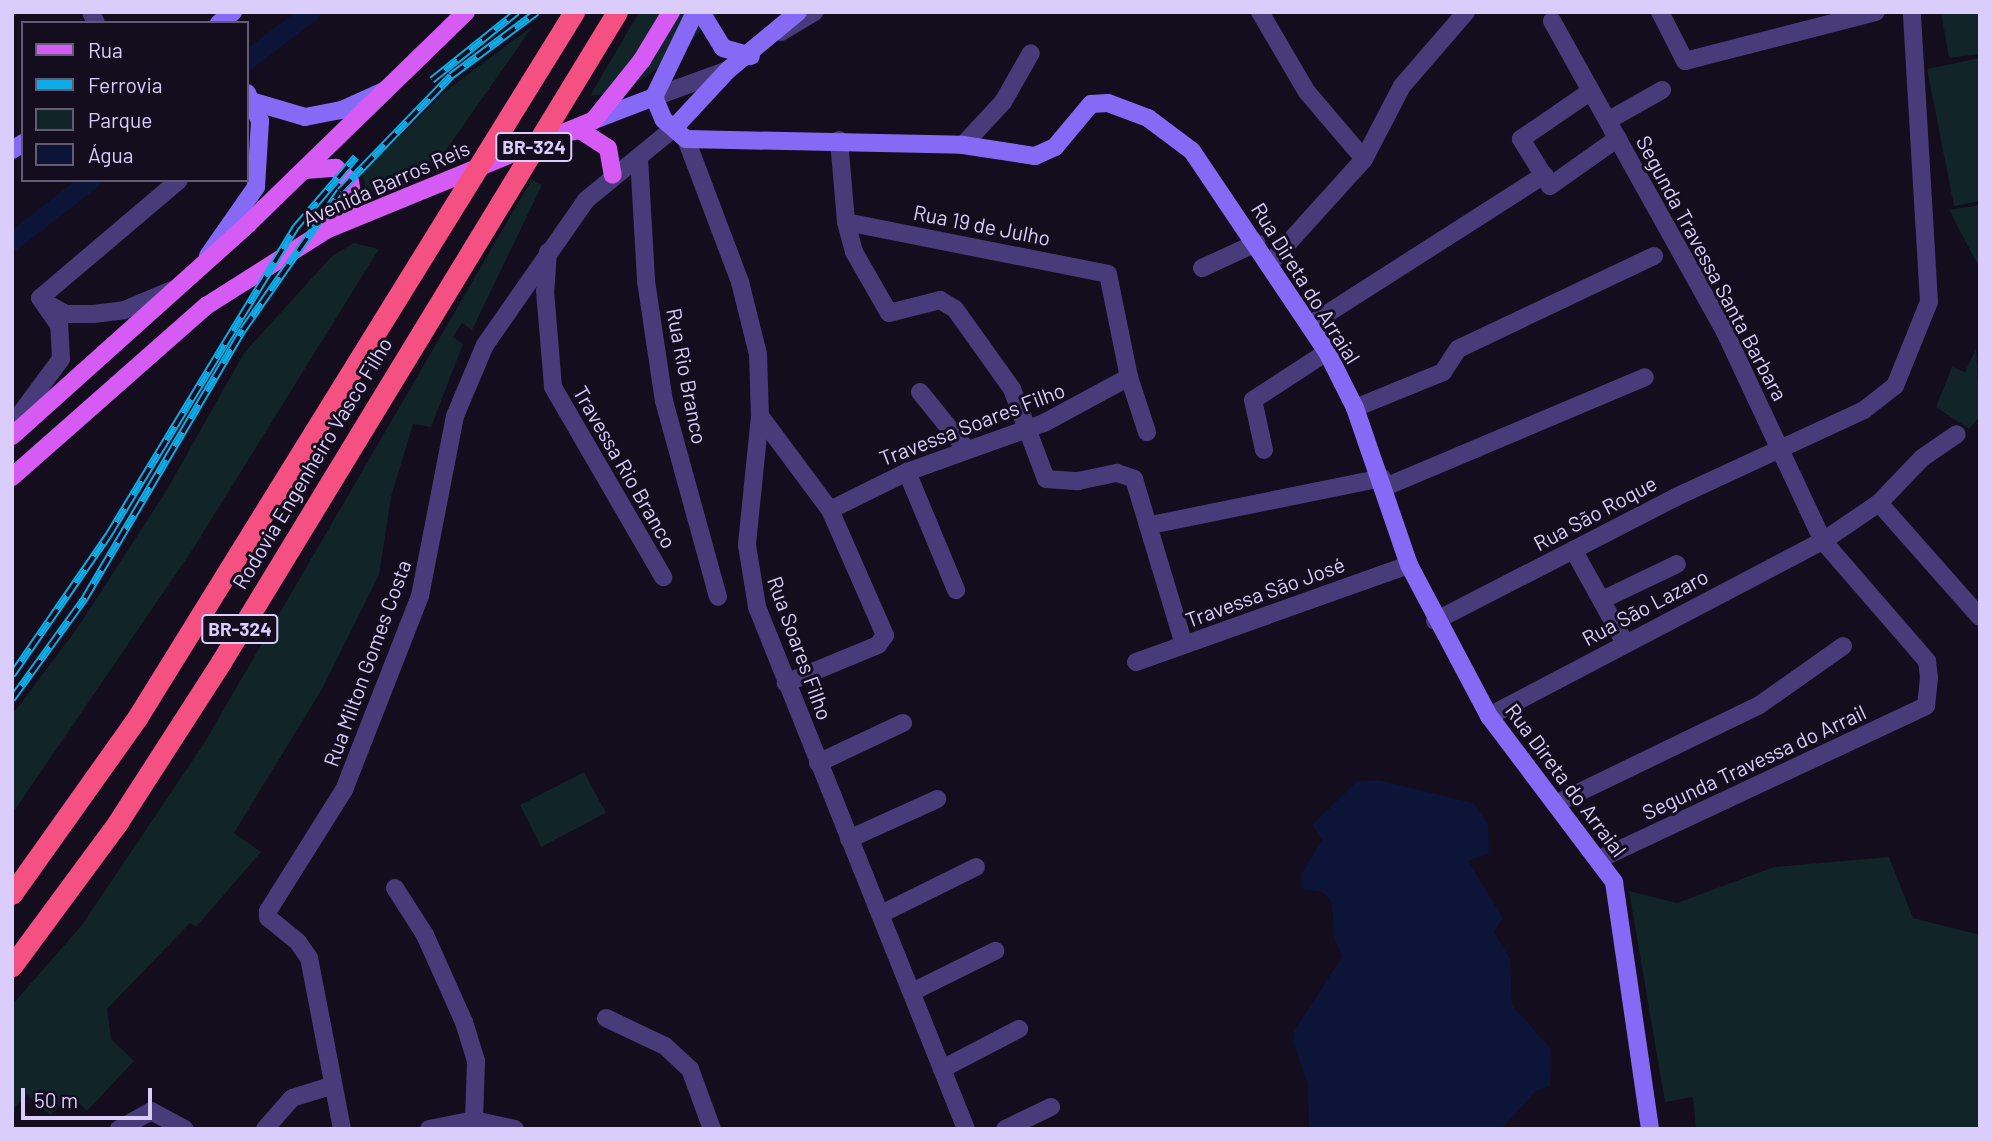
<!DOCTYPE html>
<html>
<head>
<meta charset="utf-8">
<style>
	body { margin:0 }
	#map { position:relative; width:1992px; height:1141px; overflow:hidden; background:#130d1d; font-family:Barlow,sans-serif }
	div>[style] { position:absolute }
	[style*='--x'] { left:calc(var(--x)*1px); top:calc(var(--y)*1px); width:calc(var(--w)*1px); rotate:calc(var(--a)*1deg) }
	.green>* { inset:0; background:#112427 }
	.water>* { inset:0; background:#0c1438 }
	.canal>* { height:19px; margin:-9.5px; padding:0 9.5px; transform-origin:9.5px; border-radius:9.5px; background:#0c1438 }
	.street>* { height:18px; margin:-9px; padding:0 9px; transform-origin:9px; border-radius:9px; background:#483b79 }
	.secondary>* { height:18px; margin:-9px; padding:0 9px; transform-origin:9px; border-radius:9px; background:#866af5 }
	.primary>* { height:18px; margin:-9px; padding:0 9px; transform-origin:9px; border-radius:9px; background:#d65bf4 }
	.highway>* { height:21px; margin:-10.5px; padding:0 10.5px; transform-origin:10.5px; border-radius:10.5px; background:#f45082 }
	.rail>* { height:8px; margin-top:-4px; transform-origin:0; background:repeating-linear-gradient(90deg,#130d1d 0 16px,#0fabe6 0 32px); box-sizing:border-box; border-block:2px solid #0fabe6 }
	span { translate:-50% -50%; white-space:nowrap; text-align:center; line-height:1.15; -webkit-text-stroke:6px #130d1d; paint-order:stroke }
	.shield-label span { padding:2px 5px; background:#130d1d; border:2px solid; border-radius:5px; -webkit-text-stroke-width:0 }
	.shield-label { font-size:19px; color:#dacdfc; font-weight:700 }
	.street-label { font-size:21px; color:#dacdfc }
	.frame { position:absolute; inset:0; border:14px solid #dacdfc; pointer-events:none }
	.legend { position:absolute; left:21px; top:21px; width:228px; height:161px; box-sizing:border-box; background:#130d1d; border:2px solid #635a76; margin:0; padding:9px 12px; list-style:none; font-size:21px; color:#dacdfc }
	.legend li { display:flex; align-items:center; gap:14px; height:35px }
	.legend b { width:35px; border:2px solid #635a76 }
	.scale { position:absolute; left:21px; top:1088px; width:131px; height:32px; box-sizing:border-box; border:4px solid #dacdfc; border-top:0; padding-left:9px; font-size:21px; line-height:24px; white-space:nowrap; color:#dacdfc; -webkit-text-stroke:5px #130d1d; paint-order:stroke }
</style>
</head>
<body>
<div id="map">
	<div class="green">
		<i style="clip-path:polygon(639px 12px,719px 12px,674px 58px,624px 91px,590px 96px)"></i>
		<i style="clip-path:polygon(1941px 12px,1980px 12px,1980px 54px,1949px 58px)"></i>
		<i style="clip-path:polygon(533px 26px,437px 163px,367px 194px,362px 173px,447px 90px)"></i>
		<i style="clip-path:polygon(1980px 58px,1980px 201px,1954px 206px,1927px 69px)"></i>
		<i style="clip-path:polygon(532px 179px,542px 185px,472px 330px,462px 323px,453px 337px,463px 344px,431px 427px,413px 424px,391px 497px,379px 575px,322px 689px,234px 833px,261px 852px,196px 927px,190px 923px,107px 1009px,111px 1039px,134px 1061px,87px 1111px,71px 1095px,50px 1115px,27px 1095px,12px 1110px,12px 1005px,82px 925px,203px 745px)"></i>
		<i style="clip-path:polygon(1980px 205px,1980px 269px,1949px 210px)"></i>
		<i style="clip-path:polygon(354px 243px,379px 249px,193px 549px,12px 814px,12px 715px,76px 630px,165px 493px,244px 353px,332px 256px)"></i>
		<i style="clip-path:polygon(1976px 349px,1980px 416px,1969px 429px,1936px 407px,1952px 367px,1965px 372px)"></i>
		<i style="clip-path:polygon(584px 772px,606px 813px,541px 847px,520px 805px)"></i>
		<i style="clip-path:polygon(1889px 857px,1913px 918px,1980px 935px,1980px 1129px,1696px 1129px,1693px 1097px,1665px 1102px,1629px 891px,1677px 903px,1774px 867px)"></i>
	</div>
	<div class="water">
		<i style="clip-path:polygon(1379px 780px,1473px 803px,1488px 824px,1489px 853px,1468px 861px,1503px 918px,1494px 932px,1510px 959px,1512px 1005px,1551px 1049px,1550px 1086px,1537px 1090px,1501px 1129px,1309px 1129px,1308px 1084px,1293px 1043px,1294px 1031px,1342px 957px,1334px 937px,1332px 902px,1322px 892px,1302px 889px,1301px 875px,1322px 840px,1312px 825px,1357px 781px)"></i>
	</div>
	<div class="canal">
		<i style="--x:247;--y:60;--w:79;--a:-37.3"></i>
		<i style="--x:12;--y:241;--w:99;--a:-38"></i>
	</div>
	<div class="street">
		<i style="--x:91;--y:12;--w:12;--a:66"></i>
		<i style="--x:1260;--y:12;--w:93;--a:59.6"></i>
		<i style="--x:1307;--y:92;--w:88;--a:49.6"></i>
		<i style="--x:1660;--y:12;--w:55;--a:63"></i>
		<i style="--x:1685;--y:61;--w:197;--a:-14.4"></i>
		<i style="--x:1552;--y:21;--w:356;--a:60.9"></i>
		<i style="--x:1725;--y:332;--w:231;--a:64.9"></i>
		<i style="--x:1823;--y:541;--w:159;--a:49.1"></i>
		<i style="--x:1927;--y:661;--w:17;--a:83"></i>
		<i style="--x:1929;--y:678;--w:28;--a:96"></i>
		<i style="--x:1926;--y:706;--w:359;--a:154.9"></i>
		<i style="--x:781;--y:32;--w:39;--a:-31"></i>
		<i style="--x:1591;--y:91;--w:85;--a:145.6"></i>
		<i style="--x:1521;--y:139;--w:55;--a:58.3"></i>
		<i style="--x:1550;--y:186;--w:83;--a:-35.2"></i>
		<i style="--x:654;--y:97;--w:79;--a:-20"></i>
		<i style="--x:1609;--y:120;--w:61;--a:-29.5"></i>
		<i style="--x:686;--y:139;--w:153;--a:69.3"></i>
		<i style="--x:740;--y:282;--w:74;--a:76"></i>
		<i style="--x:758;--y:354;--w:62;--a:88.2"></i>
		<i style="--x:760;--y:416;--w:130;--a:95.8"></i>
		<i style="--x:747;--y:545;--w:63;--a:80.8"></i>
		<i style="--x:757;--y:607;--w:562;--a:68.18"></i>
		<i style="--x:839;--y:140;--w:82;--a:85.1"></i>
		<i style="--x:846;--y:222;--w:31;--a:75"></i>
		<i style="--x:854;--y:252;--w:70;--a:60.2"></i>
		<i style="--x:889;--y:313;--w:53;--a:-14.3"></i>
		<i style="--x:940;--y:300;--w:17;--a:31"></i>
		<i style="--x:955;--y:309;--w:98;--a:54.5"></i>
		<i style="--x:1012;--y:389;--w:96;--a:69.3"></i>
		<i style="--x:1046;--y:479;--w:32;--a:4"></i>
		<i style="--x:1078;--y:481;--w:40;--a:-12"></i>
		<i style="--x:1117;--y:473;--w:18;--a:19"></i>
		<i style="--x:1134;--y:479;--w:173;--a:73.2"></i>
		<i style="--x:963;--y:145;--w:59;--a:-47.1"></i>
		<i style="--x:1003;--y:102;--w:56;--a:-60.3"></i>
		<i style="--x:639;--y:158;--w:123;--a:86.7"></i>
		<i style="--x:646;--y:281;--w:121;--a:81.5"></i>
		<i style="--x:664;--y:401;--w:203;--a:74.6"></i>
		<i style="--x:846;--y:222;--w:267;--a:11.2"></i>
		<i style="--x:1108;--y:274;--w:105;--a:78.5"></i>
		<i style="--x:1129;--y:377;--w:58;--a:71.9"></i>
		<i style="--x:548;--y:252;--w:39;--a:94"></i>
		<i style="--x:545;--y:291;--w:96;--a:85.2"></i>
		<i style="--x:553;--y:387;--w:220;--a:59.9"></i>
		<i style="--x:1271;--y:262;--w:139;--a:-47.9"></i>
		<i style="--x:1364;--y:159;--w:82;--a:-62.5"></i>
		<i style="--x:1402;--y:86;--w:98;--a:-49.1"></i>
		<i style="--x:1202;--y:268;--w:60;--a:-24.8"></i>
		<i style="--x:40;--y:298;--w:182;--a:-40.3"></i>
		<i style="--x:46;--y:303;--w:23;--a:29"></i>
		<i style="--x:66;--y:314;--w:27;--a:0"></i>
		<i style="--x:93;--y:314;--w:31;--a:-7"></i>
		<i style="--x:124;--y:310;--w:52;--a:-22.6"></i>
		<i style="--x:1311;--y:324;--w:277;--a:-32.6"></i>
		<i style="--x:920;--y:392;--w:75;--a:51"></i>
		<i style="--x:1355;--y:408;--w:95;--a:-22.2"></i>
		<i style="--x:1443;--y:372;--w:27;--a:-57"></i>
		<i style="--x:1458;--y:349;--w:217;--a:-25.4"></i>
		<i style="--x:760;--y:416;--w:117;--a:53.3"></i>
		<i style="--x:830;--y:510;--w:137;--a:66.3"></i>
		<i style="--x:885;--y:635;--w:12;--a:125"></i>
		<i style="--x:878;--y:645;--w:100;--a:157.6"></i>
		<i style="--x:12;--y:425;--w:82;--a:-53.4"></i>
		<i style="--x:61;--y:359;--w:34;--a:-93"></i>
		<i style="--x:59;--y:325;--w:33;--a:-125"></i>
		<i style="--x:1264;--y:450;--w:51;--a:-102.4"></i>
		<i style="--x:1253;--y:400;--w:88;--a:-33"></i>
		<i style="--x:907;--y:472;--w:128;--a:67.4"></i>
		<i style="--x:1385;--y:487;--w:282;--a:-22.9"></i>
		<i style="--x:1879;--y:503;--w:152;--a:48.5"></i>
		<i style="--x:830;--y:510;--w:86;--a:-26.3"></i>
		<i style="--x:907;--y:472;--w:145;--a:-19.7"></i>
		<i style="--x:1044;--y:423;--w:97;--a:-28.4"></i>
		<i style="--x:1151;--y:525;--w:236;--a:-11.5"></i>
		<i style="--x:1574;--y:551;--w:105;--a:61"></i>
		<i style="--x:1602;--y:600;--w:83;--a:-25.6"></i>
		<i style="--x:1435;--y:621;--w:271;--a:-27.2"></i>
		<i style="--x:1676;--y:497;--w:207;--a:-24.8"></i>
		<i style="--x:1864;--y:410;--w:39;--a:-38"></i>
		<i style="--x:1895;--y:386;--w:91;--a:-68"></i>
		<i style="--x:1929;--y:302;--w:290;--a:-93.4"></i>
		<i style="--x:1136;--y:662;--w:290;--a:-19.6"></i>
		<i style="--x:1489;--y:716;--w:377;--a:-27.7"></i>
		<i style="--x:1823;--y:541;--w:68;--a:-34.2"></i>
		<i style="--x:1879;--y:503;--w:62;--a:-46.3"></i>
		<i style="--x:1922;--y:458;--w:42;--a:-34.4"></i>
		<i style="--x:818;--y:763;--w:94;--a:-25.2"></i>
		<i style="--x:1557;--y:803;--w:223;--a:-25.8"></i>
		<i style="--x:1758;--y:706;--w:104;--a:-35.2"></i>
		<i style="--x:849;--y:839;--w:97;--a:-24.4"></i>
		<i style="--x:395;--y:888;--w:56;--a:57.4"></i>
		<i style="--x:425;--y:935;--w:95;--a:65.9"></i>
		<i style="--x:464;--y:1022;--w:41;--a:72.9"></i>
		<i style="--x:476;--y:1061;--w:59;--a:91.9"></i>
		<i style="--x:881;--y:914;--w:106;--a:-26.3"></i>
		<i style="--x:912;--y:992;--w:93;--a:-26.3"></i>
		<i style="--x:606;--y:1018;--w:65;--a:25.4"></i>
		<i style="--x:665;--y:1046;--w:34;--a:43"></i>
		<i style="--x:690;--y:1069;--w:64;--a:69.9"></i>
		<i style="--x:942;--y:1069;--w:87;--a:-27.5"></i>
		<i style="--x:119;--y:1129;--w:37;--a:-29"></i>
		<i style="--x:151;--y:1111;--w:38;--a:28"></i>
		<i style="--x:265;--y:1129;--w:41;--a:-48.9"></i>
		<i style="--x:292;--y:1098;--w:41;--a:-17.1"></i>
		<i style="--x:342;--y:1129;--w:174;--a:-100.9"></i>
		<i style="--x:309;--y:958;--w:19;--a:-125"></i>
		<i style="--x:298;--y:942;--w:38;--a:-141"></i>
		<i style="--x:268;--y:918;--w:7;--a:-90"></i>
		<i style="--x:268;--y:911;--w:143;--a:-57.9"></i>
		<i style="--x:344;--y:790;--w:208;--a:-68.6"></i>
		<i style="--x:420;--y:596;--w:183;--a:-79"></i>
		<i style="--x:455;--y:416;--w:77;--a:-67.1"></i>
		<i style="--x:485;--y:345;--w:177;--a:-55.1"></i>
		<i style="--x:586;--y:200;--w:114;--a:-39.3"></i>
		<i style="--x:429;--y:1129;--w:46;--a:-11.3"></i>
		<i style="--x:474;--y:1120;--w:42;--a:12.4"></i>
		<i style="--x:1005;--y:1129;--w:51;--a:-25.6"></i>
	</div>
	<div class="secondary">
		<i style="--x:701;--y:12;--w:42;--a:58.6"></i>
		<i style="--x:723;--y:48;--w:29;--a:16"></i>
		<i style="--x:219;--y:23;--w:18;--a:-38"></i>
		<i style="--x:654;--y:97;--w:25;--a:67"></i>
		<i style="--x:664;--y:120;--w:29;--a:41"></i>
		<i style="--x:686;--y:139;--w:277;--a:1.2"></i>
		<i style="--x:963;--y:145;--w:73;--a:8.7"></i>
		<i style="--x:1035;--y:156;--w:22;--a:-24"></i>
		<i style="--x:1055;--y:147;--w:56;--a:-50.1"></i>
		<i style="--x:1091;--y:104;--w:17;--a:-3"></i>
		<i style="--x:1108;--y:103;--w:43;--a:20.6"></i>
		<i style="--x:1148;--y:118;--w:55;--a:36.9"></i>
		<i style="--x:1192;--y:151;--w:242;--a:56.1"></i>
		<i style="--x:1327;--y:352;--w:63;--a:63.4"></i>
		<i style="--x:1355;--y:408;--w:166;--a:71"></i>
		<i style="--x:1409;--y:565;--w:171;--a:62.1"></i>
		<i style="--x:1489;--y:716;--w:208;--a:53"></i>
		<i style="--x:1614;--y:882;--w:250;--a:81.7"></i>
		<i style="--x:254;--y:102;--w:53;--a:16.4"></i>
		<i style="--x:305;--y:117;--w:38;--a:-11"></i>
		<i style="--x:342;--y:110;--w:46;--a:-24.3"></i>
		<i style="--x:594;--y:120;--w:64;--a:-21"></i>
		<i style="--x:654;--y:97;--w:94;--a:-64.2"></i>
		<i style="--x:674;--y:128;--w:79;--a:-47"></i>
		<i style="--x:728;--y:70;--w:91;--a:-39.6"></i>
		<i style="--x:12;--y:150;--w:13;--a:-32"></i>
		<i style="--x:208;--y:256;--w:84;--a:-55.2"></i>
		<i style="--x:256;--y:187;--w:66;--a:-86.5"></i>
		<i style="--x:260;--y:121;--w:31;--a:-115"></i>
	</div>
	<div class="primary">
		<i style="--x:568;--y:132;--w:12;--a:-9"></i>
		<i style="--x:580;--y:130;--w:33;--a:33"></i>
		<i style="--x:608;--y:148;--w:27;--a:80"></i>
		<i style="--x:305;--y:170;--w:31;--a:-4"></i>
		<i style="--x:336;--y:168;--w:19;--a:43"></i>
		<i style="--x:350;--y:181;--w:19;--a:81"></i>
		<i style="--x:353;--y:200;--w:30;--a:132"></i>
		<i style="--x:12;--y:436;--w:317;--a:-41.9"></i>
		<i style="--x:248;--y:224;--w:304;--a:-44.2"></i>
		<i style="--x:12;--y:477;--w:259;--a:-41.4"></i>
		<i style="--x:206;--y:306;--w:142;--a:-32.3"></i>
		<i style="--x:326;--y:230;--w:290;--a:-22.3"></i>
		<i style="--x:594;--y:120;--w:77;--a:-51.3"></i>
		<i style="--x:642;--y:60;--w:56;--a:-58.9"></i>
	</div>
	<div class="highway">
		<i style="--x:12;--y:894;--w:216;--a:-54.6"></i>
		<i style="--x:137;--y:718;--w:830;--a:-58.24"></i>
		<i style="--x:12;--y:966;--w:179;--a:-53.6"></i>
		<i style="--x:118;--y:822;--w:190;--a:-57.2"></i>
		<i style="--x:221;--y:662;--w:761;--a:-58.65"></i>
	</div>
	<div class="rail">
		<i style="--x:432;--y:80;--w:109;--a:-38.7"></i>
		<i style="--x:12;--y:675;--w:169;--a:-55.4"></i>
		<i style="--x:108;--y:536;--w:362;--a:-58.7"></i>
		<i style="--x:296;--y:227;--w:92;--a:-49.4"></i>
		<i style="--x:12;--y:699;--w:125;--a:-54.1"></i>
		<i style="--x:85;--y:598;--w:311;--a:-59.5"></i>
		<i style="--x:243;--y:330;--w:169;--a:-55.1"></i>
		<i style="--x:340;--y:191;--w:160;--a:-46"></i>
		<i style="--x:451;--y:76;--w:107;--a:-36.7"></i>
	</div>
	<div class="shield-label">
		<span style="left:534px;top:147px">BR-324</span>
		<span style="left:240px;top:629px">BR-324</span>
	</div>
	<div class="street-label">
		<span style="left:386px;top:183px;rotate:-24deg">Avenida Barros Reis</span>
		<span style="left:982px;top:225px;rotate:11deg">Rua 19 de Julho</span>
		<span style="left:1712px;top:268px;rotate:62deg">Segunda Travessa Santa Barbara</span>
		<span style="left:1306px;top:283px;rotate:58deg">Rua Direta do Arraial</span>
		<span style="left:687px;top:376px;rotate:79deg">Rua Rio Branco</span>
		<span style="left:972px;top:424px;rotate:-21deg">Travessa Soares Filho</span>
		<span style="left:312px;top:463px;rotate:-59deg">Rodovia Engenheiro Vasco Filho</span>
		<span style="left:625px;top:467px;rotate:60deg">Travessa Rio Branco</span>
		<span style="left:1595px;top:513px;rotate:-28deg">Rua São Roque</span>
		<span style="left:1265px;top:592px;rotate:-20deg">Travessa São José</span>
		<span style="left:1645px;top:607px;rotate:-28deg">Rua São Lazaro</span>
		<span style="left:800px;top:648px;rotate:70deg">Rua Soares Filho</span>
		<span style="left:367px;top:663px;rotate:-70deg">Rua Milton Gomes Costa</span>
		<span style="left:1754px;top:762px;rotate:-25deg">Segunda Travessa do Arrail</span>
		<span style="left:1566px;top:780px;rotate:53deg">Rua Direta do Arraial</span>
	</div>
	<div class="frame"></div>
	<ul class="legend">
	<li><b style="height:9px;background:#d65bf4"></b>Rua</li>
	<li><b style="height:9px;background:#0fabe6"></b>Ferrovia</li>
	<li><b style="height:19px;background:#112427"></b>Parque</li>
	<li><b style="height:19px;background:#0c1438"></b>Água</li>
	</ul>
	<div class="scale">50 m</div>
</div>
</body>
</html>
